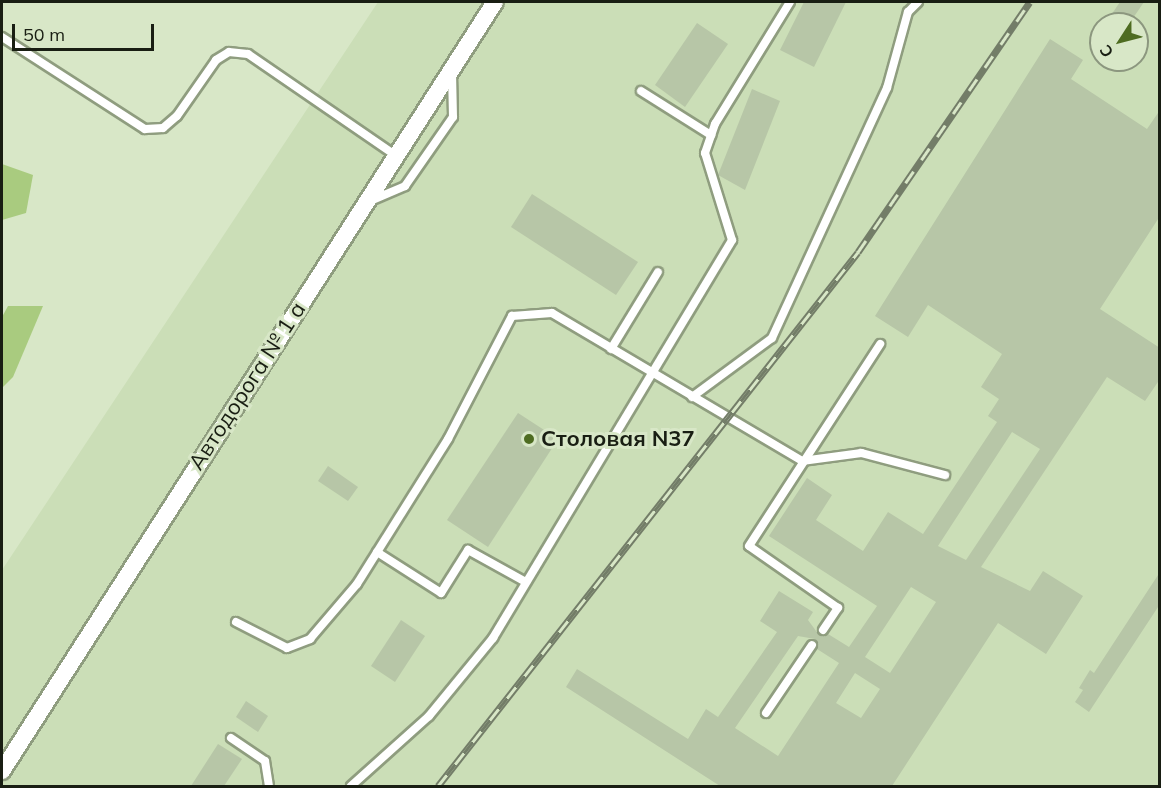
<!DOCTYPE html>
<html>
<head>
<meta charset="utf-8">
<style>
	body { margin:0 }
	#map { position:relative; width:1161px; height:788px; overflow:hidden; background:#d8e7c7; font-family:Mulish,sans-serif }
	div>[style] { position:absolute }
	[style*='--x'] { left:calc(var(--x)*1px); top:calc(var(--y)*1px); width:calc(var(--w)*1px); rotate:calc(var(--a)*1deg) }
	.built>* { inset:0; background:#cbdeb7 }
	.green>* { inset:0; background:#a9cb7f }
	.building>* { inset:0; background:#b7c6a7 }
	.roads { filter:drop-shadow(2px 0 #8f9d7f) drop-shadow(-2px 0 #8f9d7f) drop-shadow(0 2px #8f9d7f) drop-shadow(0 -2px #8f9d7f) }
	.lane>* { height:8px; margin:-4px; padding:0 4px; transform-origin:4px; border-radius:4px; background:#fff }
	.street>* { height:16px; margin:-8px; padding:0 8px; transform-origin:8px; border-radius:8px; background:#fff }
	.rail>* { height:7px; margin-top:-3.5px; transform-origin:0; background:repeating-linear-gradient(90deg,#d8e7c7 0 14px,#737d68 0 28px); box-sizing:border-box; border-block:2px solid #737d68 }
	.dots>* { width:16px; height:16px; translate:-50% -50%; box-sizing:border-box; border:3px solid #d8e7c7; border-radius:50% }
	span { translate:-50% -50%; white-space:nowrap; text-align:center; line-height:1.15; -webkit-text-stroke:6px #d8e7c7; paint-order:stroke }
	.street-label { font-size:22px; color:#191e13 }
	.poi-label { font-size:22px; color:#191e13; font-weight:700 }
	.left { translate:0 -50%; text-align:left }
	.frame { position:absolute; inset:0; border:3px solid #191e13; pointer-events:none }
	.north { position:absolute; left:1089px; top:12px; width:60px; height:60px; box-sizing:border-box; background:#d8e7c7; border:2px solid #8c977f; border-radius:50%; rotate:234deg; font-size:16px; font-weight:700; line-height:24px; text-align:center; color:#191e13 }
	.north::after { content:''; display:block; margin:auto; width:21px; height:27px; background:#4e6c21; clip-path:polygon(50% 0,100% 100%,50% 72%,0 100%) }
	.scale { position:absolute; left:12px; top:24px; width:142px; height:27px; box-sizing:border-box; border:3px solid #191e13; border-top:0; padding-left:8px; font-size:18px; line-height:21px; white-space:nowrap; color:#191e13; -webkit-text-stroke:4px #d8e7c7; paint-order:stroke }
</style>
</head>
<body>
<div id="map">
	<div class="built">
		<i style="clip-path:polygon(evenodd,378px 2px,1159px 2px,1159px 786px,2px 786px,2px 570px,378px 2px,1101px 24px,1137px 24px,1137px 60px,1101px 60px,1101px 24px)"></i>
	</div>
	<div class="green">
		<i style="clip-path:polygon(2px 164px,33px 175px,26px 213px,2px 220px)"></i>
		<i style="clip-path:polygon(8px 306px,43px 306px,13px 377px,2px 388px,2px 317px)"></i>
	</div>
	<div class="building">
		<i style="clip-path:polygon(804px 2px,846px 2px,814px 67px,780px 50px)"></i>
		<i style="clip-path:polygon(1120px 2px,1144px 2px,1129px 24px,1105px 24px)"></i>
		<i style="clip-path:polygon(697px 23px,728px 44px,685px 107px,655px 85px)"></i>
		<i style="clip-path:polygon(evenodd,1050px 39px,1083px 60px,1071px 79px,1147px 129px,1160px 110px,1160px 216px,1100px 309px,1160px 348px,1160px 379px,1145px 401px,1107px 377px,981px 567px,1030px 591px,1043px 571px,1083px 596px,1046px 654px,998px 623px,892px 786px,720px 786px,566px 687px,577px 669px,688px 739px,706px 709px,718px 717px,777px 632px,760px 621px,779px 591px,813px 612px,808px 620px,819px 635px,828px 634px,849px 647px,877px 606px,769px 536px,807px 478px,832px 495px,816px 520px,863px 551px,888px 512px,923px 534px,997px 422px,988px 416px,999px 399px,981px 387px,1002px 354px,928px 305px,908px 337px,875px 316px,1050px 39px,1012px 432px,1040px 449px,966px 560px,938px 546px,1012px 432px,1050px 39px,911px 587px,936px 602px,890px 673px,865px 657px,911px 587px,1050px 39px,798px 636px,815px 639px,817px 649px,839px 663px,778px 756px,735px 728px,798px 636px,1050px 39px,855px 673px,880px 689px,861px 718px,836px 703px,855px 673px)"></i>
		<i style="clip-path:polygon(752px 89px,780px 101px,745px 190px,718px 175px)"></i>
		<i style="clip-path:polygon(532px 194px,638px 262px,616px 295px,511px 227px)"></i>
		<i style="clip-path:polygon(518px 413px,558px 439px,488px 547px,447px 520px)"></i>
		<i style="clip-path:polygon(328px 466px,358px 487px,348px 501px,318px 481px)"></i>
		<i style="clip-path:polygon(1160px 572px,1160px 604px,1089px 712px,1075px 702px,1083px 690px,1079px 688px,1090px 670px,1094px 673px)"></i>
		<i style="clip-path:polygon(401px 620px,425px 636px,395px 682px,371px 666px)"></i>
		<i style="clip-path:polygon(246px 701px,268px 716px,258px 732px,236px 717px)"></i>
		<i style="clip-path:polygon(218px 744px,242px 759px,224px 786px,191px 786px)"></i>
	</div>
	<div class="roads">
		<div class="lane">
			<i style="--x:2;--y:37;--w:170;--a:32.8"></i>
			<i style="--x:145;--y:129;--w:18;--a:-3"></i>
			<i style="--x:163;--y:128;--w:18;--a:-41"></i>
			<i style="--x:177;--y:116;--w:68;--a:-55.1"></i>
			<i style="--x:216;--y:60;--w:15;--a:-32"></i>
			<i style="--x:229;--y:52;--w:19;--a:6"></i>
			<i style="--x:248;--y:54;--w:178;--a:34.5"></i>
			<i style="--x:641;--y:91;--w:83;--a:32.2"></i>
			<i style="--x:370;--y:201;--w:38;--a:-23"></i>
			<i style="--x:405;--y:186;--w:84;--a:-55.2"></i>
			<i style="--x:453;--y:117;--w:44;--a:-91.3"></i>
			<i style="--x:611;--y:349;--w:90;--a:-58.6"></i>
			<i style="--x:692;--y:397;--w:99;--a:-36.4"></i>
			<i style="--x:772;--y:338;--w:275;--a:-65.3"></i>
			<i style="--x:887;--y:88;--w:79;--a:-74.6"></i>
			<i style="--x:908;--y:12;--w:14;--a:-45"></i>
			<i style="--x:377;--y:552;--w:76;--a:32.6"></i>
			<i style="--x:441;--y:593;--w:51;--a:-57.9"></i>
			<i style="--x:468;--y:550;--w:66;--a:28.9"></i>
			<i style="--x:236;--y:622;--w:57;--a:27"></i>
			<i style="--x:287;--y:648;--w:25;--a:-21"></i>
			<i style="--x:310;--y:639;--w:72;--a:-49.5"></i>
			<i style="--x:357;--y:584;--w:171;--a:-57.9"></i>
			<i style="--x:448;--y:439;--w:139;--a:-62.5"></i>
			<i style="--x:512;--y:316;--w:40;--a:-4.3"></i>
			<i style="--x:552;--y:313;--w:291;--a:30.6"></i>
			<i style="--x:802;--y:461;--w:60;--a:-7.7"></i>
			<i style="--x:861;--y:453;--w:87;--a:14.7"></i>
			<i style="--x:823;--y:630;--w:27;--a:-56"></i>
			<i style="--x:838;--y:608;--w:108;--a:-145.1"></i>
			<i style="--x:749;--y:546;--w:241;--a:-57"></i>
			<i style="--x:766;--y:713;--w:82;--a:-55.9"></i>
			<i style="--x:231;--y:738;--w:41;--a:34.1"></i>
			<i style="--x:265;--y:761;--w:25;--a:81"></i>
			<i style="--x:351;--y:786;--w:105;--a:-41.9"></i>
			<i style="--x:429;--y:716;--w:101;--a:-50.6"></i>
			<i style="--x:493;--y:638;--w:464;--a:-59"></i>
			<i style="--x:732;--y:240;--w:91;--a:-107.2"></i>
			<i style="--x:705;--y:153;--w:31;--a:-71"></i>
			<i style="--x:715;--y:124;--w:143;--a:-58.4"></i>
		</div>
		<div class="street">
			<i style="--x:2;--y:771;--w:913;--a:-57.34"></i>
		</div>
	</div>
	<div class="rail">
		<i style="--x:438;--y:786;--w:679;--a:-51.81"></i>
		<i style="--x:858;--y:252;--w:303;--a:-55.5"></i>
	</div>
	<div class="dots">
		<i style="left:529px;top:439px;background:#4e6c21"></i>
	</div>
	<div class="street-label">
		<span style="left:247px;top:386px;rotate:-57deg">Автодорога № 1 а</span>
	</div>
	<div class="poi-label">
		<span class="left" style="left:541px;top:439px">Столовая N37</span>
	</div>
	<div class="frame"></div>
	<div class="north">С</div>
	<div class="scale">50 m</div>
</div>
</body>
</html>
